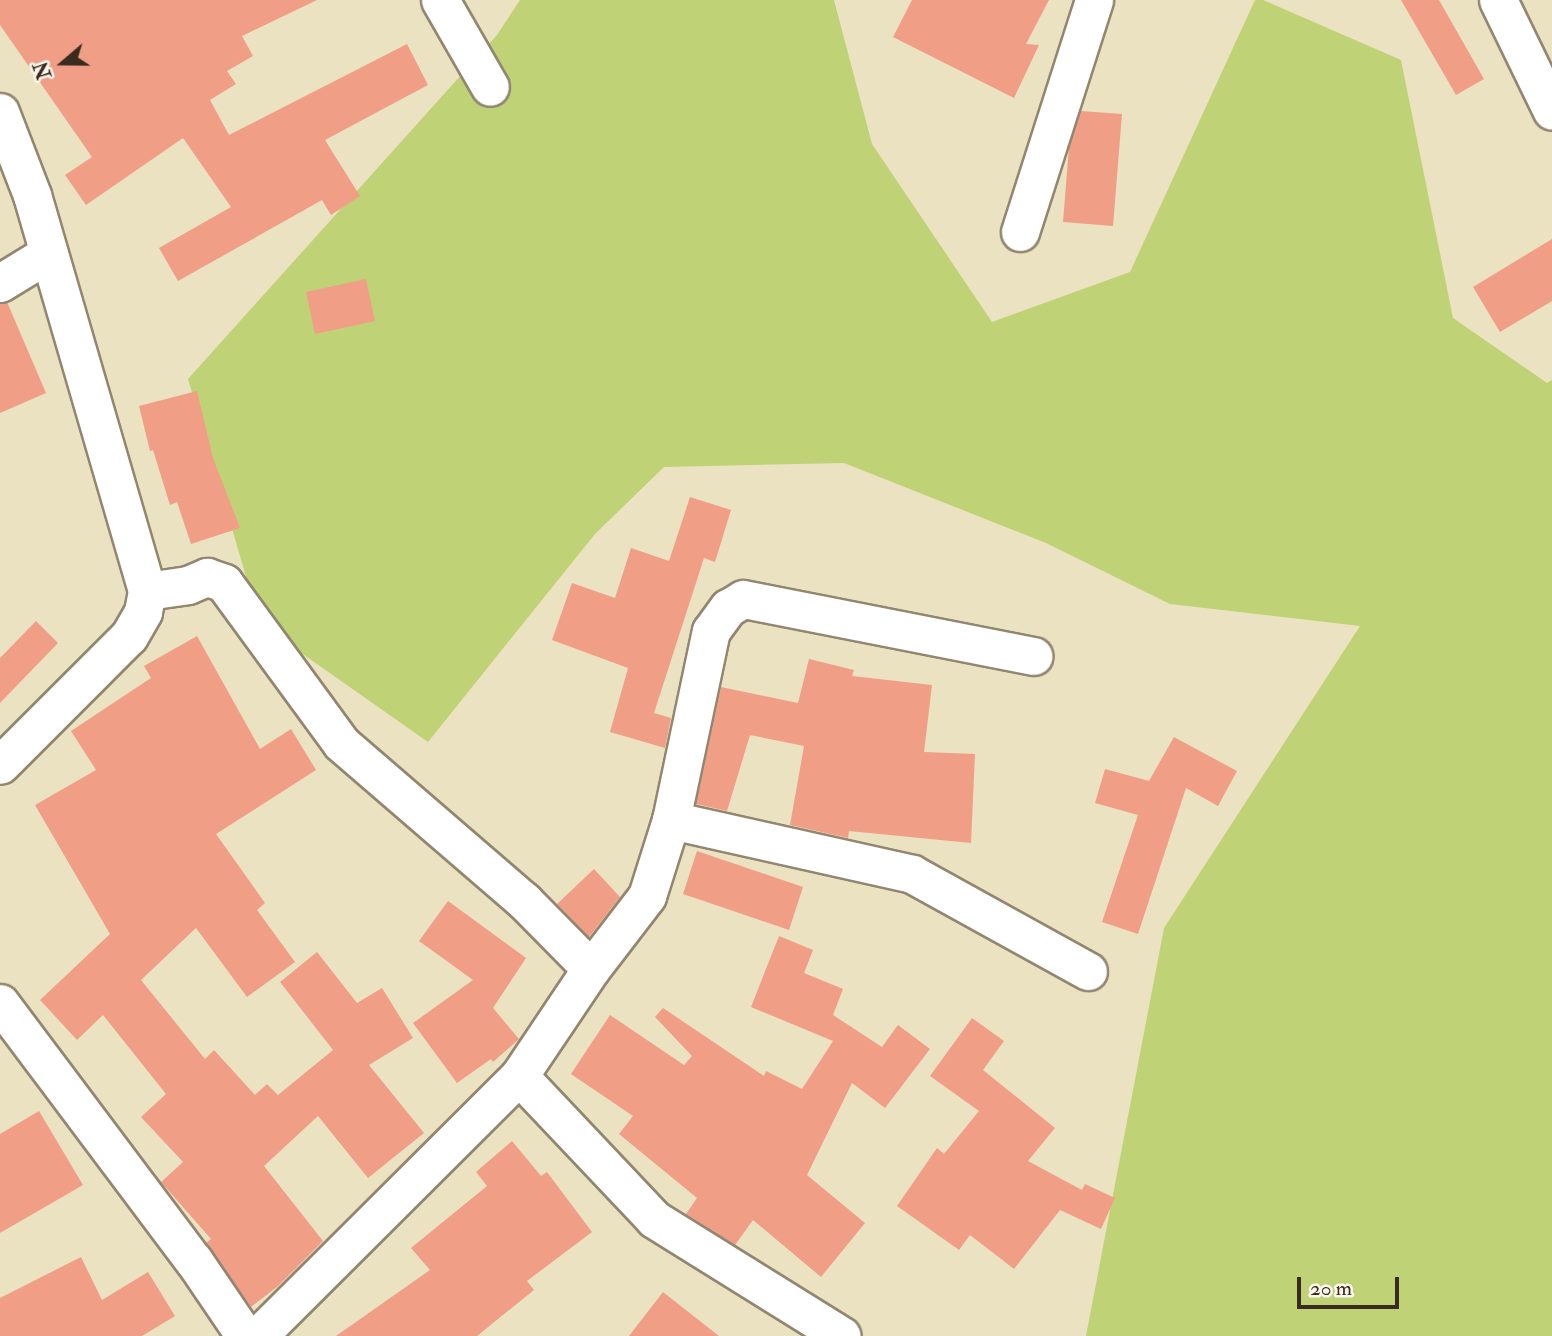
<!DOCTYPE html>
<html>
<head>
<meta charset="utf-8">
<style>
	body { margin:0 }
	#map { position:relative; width:1552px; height:1336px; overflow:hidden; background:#ebe2c2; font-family:"IM FELL Double Pica",serif }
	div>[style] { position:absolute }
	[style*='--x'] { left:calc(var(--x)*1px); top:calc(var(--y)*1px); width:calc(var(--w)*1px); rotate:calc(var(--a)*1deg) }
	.green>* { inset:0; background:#bfd276 }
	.building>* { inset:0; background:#f19e86 }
	.roads { filter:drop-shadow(2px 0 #938670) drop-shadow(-2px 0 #938670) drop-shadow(0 2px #938670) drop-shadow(0 -2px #938670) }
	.minor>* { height:37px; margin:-18.5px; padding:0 18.5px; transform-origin:18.5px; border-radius:18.5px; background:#fff }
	span { translate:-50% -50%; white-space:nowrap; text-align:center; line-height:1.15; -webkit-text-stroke:7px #fbf7ec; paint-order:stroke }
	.north { position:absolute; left:28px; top:28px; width:70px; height:70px; -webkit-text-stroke:5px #fbf7ec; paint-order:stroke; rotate:250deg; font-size:19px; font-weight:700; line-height:28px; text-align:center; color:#3b2a1e }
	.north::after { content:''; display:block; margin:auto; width:24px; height:32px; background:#3b2a1e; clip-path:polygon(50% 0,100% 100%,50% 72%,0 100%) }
	.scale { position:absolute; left:1297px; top:1277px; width:102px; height:32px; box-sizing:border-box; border:4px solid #3b2a1e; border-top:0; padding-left:9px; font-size:21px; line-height:24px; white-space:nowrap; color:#3b2a1e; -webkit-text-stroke:5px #fbf7ec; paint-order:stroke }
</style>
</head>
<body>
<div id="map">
	<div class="green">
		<i style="clip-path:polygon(520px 0,834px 0,872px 144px,992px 322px,1130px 272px,1255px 0,1263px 0,1401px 60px,1453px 318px,1547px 383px,1552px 380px,1552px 1336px,1086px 1336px,1164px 928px,1360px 626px,1170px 604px,1046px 543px,844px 463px,664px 467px,595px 534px,428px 742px,260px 624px,188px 379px,497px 35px)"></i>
	</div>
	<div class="building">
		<i style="clip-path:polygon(0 0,317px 0,242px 36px,253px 56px,227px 71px,236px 84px,210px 100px,229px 135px,407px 44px,428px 85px,325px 140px,360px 196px,331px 215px,322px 200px,178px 281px,159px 248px,231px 207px,183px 138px,86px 205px,65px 175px,92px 157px,0 25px)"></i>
		<i style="clip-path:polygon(912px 0,1049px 0,1026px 44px,1039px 45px,1014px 98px,893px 37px)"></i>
		<i style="clip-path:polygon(1401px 0,1439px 0,1484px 79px,1456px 95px)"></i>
		<i style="clip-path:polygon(1081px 111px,1122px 114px,1113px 226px,1063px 222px,1069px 147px)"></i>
		<i style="clip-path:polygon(1552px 239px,1552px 301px,1500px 332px,1473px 287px)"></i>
		<i style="clip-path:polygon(366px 279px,375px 321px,315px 334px,306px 292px)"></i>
		<i style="clip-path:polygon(7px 302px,46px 393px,0 413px,0 304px)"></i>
		<i style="clip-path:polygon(197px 391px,213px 458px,240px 528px,191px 544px,177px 502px,170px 505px,153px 450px,150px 451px,139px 406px)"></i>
		<i style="clip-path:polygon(690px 497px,731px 510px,715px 562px,704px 558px,654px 713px,671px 718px,665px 748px,610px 732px,628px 668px,552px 640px,572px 583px,615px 598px,631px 548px,669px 561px)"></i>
		<i style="clip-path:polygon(36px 621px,58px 643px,0 703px,0 658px)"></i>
		<i style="clip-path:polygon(197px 636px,260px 749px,291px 729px,316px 770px,216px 834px,265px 903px,257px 910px,295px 962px,247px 997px,196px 928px,141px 980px,205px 1059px,214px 1050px,255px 1095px,267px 1084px,278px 1095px,333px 1050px,280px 982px,317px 952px,357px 1003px,382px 988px,413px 1038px,369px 1065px,424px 1133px,368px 1178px,318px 1116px,264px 1166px,323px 1241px,278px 1286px,251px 1307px,206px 1243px,211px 1239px,161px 1182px,183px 1162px,141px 1117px,166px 1094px,103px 1015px,77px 1040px,40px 1000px,110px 934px,35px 805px,96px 770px,71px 731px,151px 678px,144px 666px)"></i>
		<i style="clip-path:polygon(809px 659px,854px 670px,852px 676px,932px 685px,924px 752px,975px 754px,971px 843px,849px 831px,848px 838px,790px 825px,804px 746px,750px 735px,727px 811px,696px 804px,721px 687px,798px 703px)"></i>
		<i style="clip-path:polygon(1174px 737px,1237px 771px,1218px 806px,1186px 788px,1138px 934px,1102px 922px,1138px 815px,1095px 803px,1105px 769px,1149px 781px)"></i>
		<i style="clip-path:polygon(697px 851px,803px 887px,789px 930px,683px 894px)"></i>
		<i style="clip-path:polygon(594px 869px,620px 897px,589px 937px,557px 904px)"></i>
		<i style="clip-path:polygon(448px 901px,526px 958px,493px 1008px,519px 1039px,493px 1062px,491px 1059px,457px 1083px,413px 1023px,473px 980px,419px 941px)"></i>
		<i style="clip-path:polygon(779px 936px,813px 950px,804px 973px,843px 989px,833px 1015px,882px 1047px,898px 1025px,930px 1049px,885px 1108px,852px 1083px,807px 1175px,865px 1223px,821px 1277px,753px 1220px,735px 1245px,686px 1214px,697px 1198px,619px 1134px,633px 1116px,571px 1074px,610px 1015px,684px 1065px,692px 1056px,655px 1017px,663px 1008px,764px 1076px,766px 1071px,802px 1089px,833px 1041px,751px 1007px)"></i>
		<i style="clip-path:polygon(972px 1018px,1004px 1041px,983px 1070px,1055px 1128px,1028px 1161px,1082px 1190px,1085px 1184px,1115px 1198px,1101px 1229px,1060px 1210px,1014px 1269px,970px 1235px,959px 1250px,897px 1206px,937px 1148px,944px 1154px,979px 1111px,930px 1076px)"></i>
		<i style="clip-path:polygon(39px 1111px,83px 1185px,0 1233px,0 1134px)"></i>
		<i style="clip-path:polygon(512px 1141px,541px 1176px,547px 1172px,592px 1232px,527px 1281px,534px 1290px,477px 1336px,336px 1336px,430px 1270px,411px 1248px,487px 1186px,476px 1172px)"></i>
		<i style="clip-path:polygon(81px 1257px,102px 1300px,148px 1272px,175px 1316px,142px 1336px,0 1336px,0 1298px)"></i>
		<i style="clip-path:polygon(663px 1292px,719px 1336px,629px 1336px)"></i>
	</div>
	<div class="roads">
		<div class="minor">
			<i style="--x:440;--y:0;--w:100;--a:60.1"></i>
			<i style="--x:1498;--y:0;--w:123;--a:64.1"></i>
			<i style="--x:0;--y:112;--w:89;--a:68.9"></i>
			<i style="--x:32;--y:195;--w:412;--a:73.8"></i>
			<i style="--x:147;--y:591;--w:21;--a:101"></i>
			<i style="--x:143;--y:612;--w:28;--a:120"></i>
			<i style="--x:129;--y:636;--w:182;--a:135"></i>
			<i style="--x:1020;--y:232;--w:244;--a:-72.3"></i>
			<i style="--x:0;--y:283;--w:57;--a:-31.5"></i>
			<i style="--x:147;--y:591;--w:41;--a:-8.3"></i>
			<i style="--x:188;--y:585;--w:21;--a:-23"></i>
			<i style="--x:207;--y:577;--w:18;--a:19"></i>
			<i style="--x:224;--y:583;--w:198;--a:53.8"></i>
			<i style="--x:341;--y:743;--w:242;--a:40.8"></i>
			<i style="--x:524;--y:901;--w:95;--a:45.4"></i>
			<i style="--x:671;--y:820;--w:247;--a:12.6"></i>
			<i style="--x:912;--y:874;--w:201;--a:28.9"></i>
			<i style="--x:0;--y:1003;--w:323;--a:53.1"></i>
			<i style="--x:194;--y:1261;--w:91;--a:55.8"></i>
			<i style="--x:519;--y:1076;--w:197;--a:46.6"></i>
			<i style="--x:654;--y:1219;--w:221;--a:31.9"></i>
			<i style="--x:258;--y:1336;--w:368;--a:-44.9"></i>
			<i style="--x:519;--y:1076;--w:129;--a:-56.1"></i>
			<i style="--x:591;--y:969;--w:92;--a:-52.5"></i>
			<i style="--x:647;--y:896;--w:80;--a:-72.5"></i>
			<i style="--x:671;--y:820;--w:193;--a:-78.1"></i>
			<i style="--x:711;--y:631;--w:29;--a:-54"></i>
			<i style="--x:728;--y:608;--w:17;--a:-31"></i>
			<i style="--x:743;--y:599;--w:296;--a:11.1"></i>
		</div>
	</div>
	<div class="north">N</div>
	<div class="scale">20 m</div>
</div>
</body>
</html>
